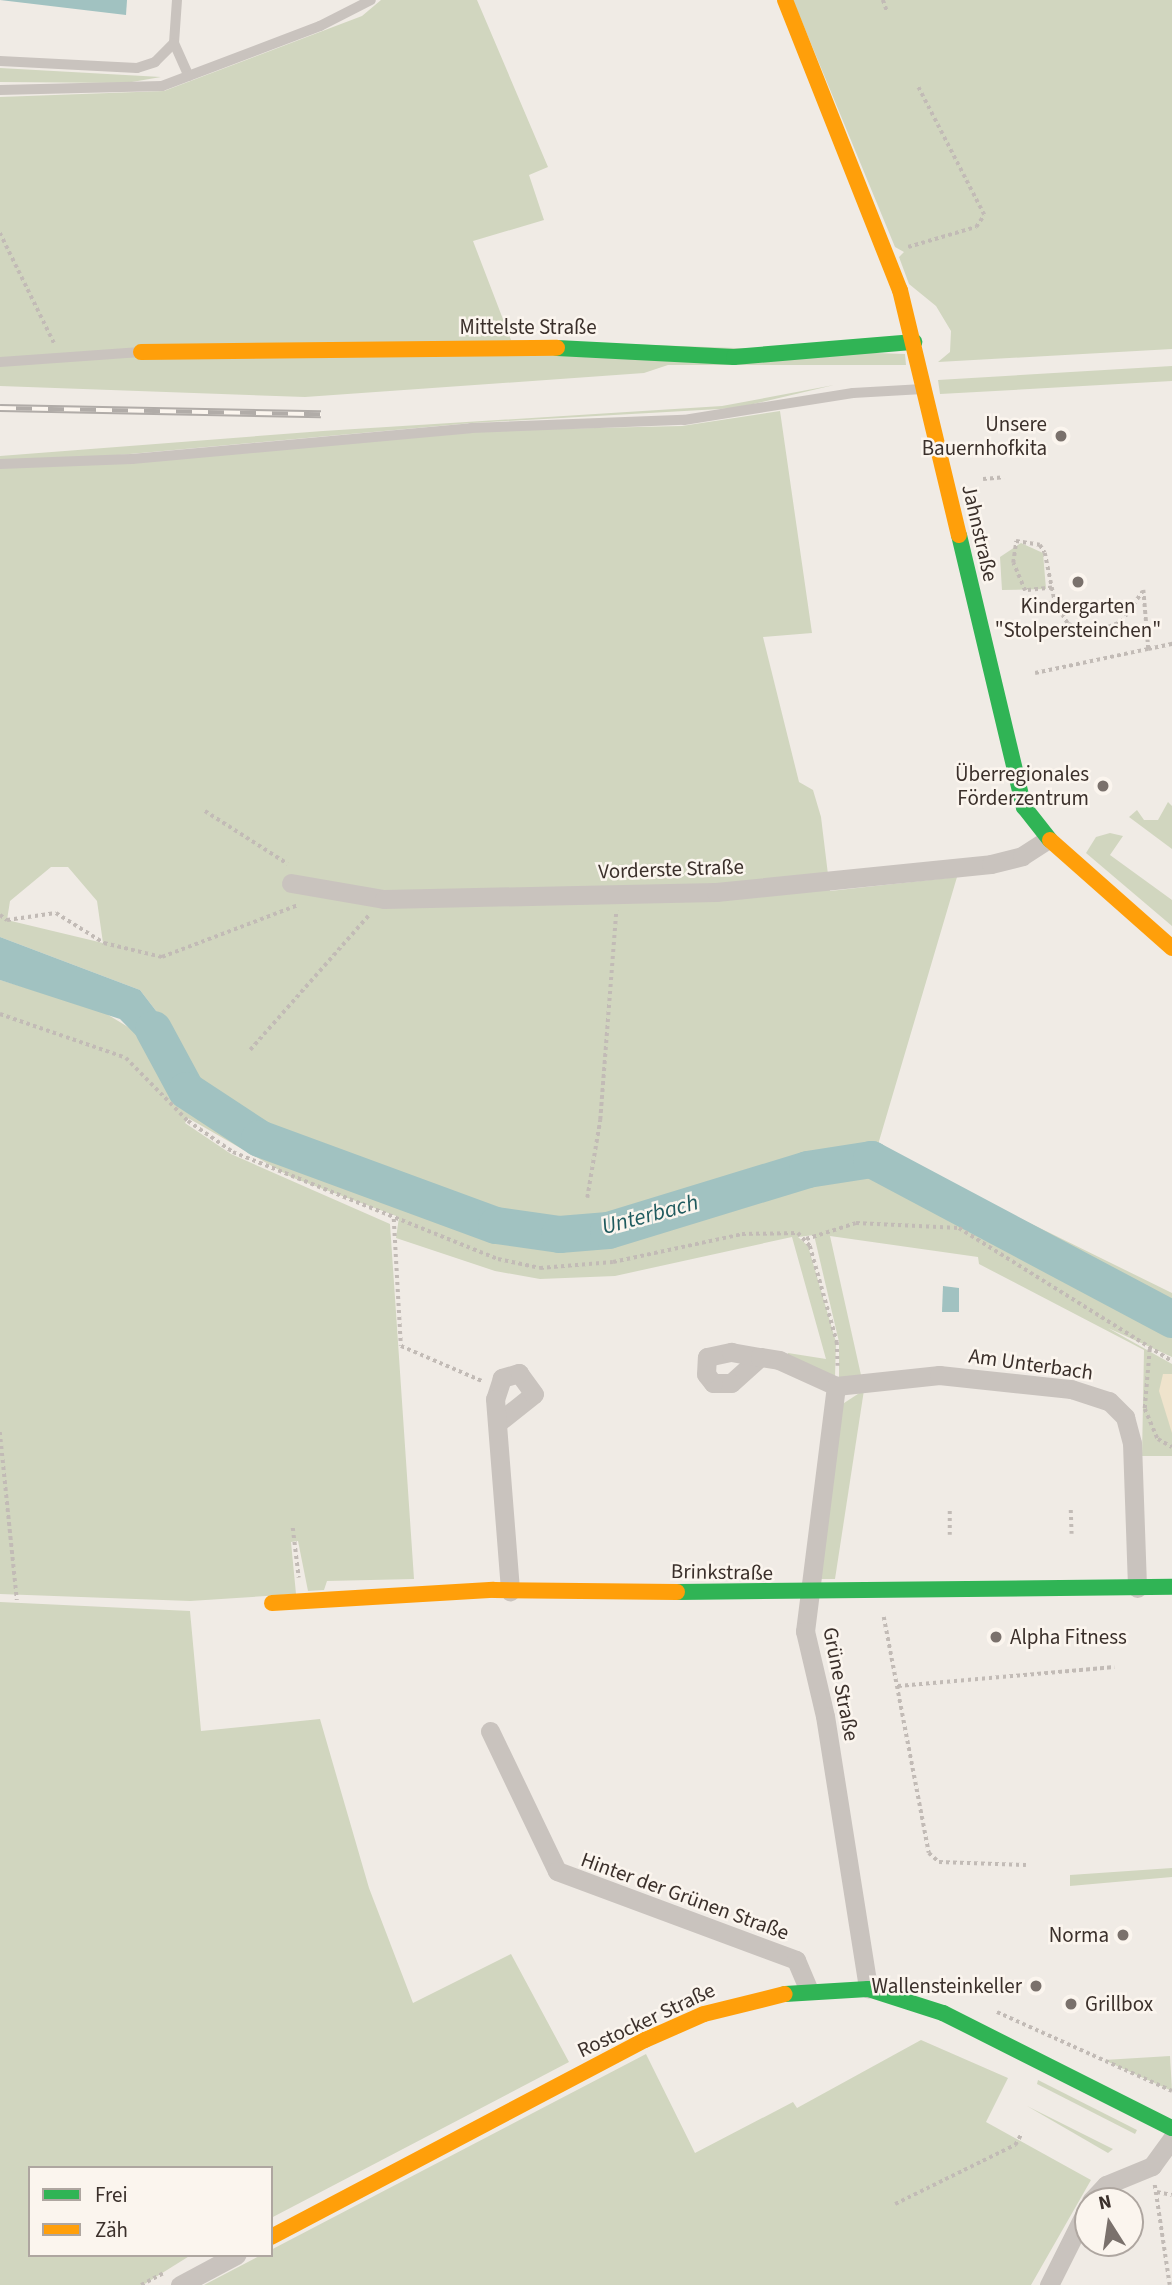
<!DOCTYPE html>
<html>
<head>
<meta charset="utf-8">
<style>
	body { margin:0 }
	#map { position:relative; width:1172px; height:2285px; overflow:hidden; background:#f0ebe5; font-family:"Source Sans 3",sans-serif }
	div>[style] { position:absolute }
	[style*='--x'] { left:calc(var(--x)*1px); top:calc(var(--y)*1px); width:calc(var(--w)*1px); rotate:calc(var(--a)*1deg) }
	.green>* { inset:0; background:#d1d6bf }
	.sand>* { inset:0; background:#efe3cc }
	.water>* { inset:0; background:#a1c2c1 }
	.river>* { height:37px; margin:-18.5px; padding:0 18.5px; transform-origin:18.5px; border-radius:18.5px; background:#a1c2c1 }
	.path>* { height:3.5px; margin-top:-1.75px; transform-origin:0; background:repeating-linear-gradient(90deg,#c2bbb6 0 3.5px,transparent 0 7px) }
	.lane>* { height:10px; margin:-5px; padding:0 5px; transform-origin:5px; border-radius:5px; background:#c9c3be }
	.street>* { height:19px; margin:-9.5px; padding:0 9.5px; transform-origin:9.5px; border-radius:9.5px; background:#c9c3be }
	.fast>* { height:16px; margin:-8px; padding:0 8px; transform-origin:8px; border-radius:8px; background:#30b455 }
	.slow>* { height:16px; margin:-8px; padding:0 8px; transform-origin:8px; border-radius:8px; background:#ff9f0a }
	.rail>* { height:8px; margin-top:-4px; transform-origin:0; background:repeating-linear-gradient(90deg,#fbf5ee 0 16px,#b1aca8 0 32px); box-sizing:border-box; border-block:2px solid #b1aca8 }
	.dots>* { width:19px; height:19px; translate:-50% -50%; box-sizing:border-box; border:4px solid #fbf5ee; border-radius:50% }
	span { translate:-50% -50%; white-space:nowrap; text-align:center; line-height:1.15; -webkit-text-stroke:5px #fbf5ee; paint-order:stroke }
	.street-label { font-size:21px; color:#3b302b }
	.poi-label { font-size:21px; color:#3b302b }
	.right { translate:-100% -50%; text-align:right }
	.left { translate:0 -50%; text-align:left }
	.water-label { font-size:23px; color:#1f5a5e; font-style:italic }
	.legend { position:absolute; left:28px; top:2166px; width:245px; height:91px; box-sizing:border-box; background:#fbf5ee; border:2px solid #aea6a0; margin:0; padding:9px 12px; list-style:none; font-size:21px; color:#3b302b }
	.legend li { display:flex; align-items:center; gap:14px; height:35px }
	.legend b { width:35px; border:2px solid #aea6a0 }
	.north { position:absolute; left:1074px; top:2187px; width:70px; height:70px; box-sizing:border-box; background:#fbf5ee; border:2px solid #aea6a0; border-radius:50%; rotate:348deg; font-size:19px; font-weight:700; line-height:28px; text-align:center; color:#3b302b }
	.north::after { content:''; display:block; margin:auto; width:24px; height:32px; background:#7a716c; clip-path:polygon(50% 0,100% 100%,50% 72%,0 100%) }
</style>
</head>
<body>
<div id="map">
	<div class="green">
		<i style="clip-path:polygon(381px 0,477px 0,548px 167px,529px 175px,544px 220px,473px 241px,511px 340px,905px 354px,906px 365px,668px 365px,644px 373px,305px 397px,0 386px,0 97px,164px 91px,362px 16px)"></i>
		<i style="clip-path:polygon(793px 0,1172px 0,1172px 349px,938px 362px,950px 352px,951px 331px,936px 306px,909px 284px,899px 257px,904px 252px,895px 247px)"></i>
		<i style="clip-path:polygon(0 68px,161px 77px,126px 83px,0 82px)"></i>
		<i style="clip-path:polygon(1172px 366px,1172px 381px,940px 394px,938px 380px)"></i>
		<i style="clip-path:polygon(evenodd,834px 385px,737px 408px,472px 423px,108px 456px,471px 431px,682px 426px,780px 411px,812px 633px,763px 637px,799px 782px,813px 790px,821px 817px,830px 891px,957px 877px,877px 1148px,1172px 1293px,1172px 1357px,1108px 1328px,1172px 1364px,1172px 1456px,1142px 1456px,1144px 1350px,979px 1264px,978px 1257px,830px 1236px,861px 1375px,839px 1378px,839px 1342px,814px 1235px,798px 1237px,808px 1246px,836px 1342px,835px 1377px,788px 1358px,788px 1353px,826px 1359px,792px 1237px,615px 1276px,540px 1279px,495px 1271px,396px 1238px,399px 1217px,291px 1177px,188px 1118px,185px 1123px,231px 1154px,390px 1224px,414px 1579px,327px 1581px,324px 1590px,308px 1591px,298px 1541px,291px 1542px,296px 1594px,190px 1601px,0 1594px,0 980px,100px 1010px,133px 1030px,173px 1033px,140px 990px,0 937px,0 456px,323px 431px,722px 406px,834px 385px,51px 867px,68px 867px,97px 901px,103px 943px,7px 920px,10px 901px,51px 867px)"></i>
		<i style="clip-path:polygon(1021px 543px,1043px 553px,1046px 589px,1002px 590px,1000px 557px)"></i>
		<i style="clip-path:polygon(1168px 802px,1172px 806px,1172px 849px,1129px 817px,1137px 810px,1144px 820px,1158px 820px)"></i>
		<i style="clip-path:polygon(1110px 833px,1123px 836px,1110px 855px,1172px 900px,1172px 926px,1086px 853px,1096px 837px)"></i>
		<i style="clip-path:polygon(864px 1390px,835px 1579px,818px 1579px,841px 1405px)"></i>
		<i style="clip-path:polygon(0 1602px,190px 1611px,201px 1731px,320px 1719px,369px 1888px,413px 2003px,511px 1954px,569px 2062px,271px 2218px,271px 2168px,30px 2168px,30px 2255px,191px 2255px,143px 2285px,0 2285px)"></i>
		<i style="clip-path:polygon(1172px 1868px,1172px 1877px,1070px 1886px,1070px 1875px)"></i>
		<i style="clip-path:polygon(921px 2040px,1008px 2078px,986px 2122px,1091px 2180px,1031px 2285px,204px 2285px,646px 2054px,695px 2153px,793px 2102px,797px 2108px)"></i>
		<i style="clip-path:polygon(1170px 2056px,1172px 2091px,1104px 2060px)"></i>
		<i style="clip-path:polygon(1038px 2080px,1137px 2130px,1135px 2134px,1037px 2084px)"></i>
		<i style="clip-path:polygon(1027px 2106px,1113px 2149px,1108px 2153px)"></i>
	</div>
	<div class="sand">
		<i style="clip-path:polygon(1163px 1374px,1172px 1374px,1172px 1433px,1159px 1391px)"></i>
	</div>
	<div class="water">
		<i style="clip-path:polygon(0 0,127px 0,126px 15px)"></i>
		<i style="clip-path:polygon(0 937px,140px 990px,173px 1033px,173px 1073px,120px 1019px,0 980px)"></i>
		<i style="clip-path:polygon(943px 1286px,959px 1288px,959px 1312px,942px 1312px)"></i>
	</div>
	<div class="river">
		<i style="--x:153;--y:1029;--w:69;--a:61.6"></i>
		<i style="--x:186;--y:1090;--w:87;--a:33.3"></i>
		<i style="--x:259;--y:1138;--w:252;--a:20.2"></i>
		<i style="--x:496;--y:1225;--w:64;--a:8.1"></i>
		<i style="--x:559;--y:1234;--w:49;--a:-4.7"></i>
		<i style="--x:608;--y:1230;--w:208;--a:-17"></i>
		<i style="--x:807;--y:1169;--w:65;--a:-8.9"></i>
		<i style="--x:871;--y:1159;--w:341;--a:28"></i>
	</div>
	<div class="path">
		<i style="--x:883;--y:0;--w:12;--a:70"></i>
		<i style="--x:0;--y:233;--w:125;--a:63.8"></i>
		<i style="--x:908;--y:247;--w:71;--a:-16.4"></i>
		<i style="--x:976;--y:227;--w:14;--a:-56"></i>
		<i style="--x:984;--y:215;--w:146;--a:-117.3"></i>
		<i style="--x:983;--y:479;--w:21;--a:-5"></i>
		<i style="--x:1052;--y:588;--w:27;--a:174"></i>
		<i style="--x:1025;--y:591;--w:30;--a:-113"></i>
		<i style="--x:1013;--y:563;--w:22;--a:-82"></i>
		<i style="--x:1016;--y:541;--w:24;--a:9"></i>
		<i style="--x:1040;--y:545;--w:9;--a:58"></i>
		<i style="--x:1045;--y:553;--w:50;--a:78.5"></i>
		<i style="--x:1021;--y:610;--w:35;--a:-13"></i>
		<i style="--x:1055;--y:602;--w:26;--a:59"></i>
		<i style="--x:1068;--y:624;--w:28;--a:17"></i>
		<i style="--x:1095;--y:632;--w:28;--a:-21"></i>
		<i style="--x:1121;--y:622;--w:37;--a:-55"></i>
		<i style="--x:1148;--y:649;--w:25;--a:-12"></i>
		<i style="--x:1035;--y:673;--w:116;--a:-12"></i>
		<i style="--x:1148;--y:649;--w:59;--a:-94.8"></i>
		<i style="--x:205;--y:811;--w:98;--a:32.6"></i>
		<i style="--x:0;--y:915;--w:9;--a:36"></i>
		<i style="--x:7;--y:920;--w:49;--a:-8.1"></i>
		<i style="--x:56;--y:913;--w:57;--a:32"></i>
		<i style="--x:104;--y:943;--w:60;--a:13.6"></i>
		<i style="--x:162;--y:957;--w:146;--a:-20.9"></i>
		<i style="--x:0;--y:1014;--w:133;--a:19.2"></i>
		<i style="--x:126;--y:1058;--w:88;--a:45.5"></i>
		<i style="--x:188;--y:1121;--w:55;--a:34.6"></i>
		<i style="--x:233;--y:1152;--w:286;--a:22"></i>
		<i style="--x:498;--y:1259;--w:43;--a:12.1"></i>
		<i style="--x:540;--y:1268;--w:73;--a:-4.7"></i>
		<i style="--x:613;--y:1262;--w:132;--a:-12.2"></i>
		<i style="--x:742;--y:1234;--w:56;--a:-1"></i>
		<i style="--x:798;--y:1233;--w:18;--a:47"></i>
		<i style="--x:810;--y:1246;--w:100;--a:74.3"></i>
		<i style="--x:837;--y:1342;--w:24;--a:88"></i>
		<i style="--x:250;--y:1050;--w:179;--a:-48.6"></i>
		<i style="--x:587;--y:1198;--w:79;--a:-80.5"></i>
		<i style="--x:600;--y:1120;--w:210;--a:-85.6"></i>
		<i style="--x:394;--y:1219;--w:127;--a:86.8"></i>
		<i style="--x:401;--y:1346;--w:88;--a:23.4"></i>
		<i style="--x:806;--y:1239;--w:52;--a:-17.7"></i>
		<i style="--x:856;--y:1223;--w:103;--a:2.8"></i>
		<i style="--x:959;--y:1228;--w:251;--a:32"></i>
		<i style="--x:1150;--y:1349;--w:60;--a:94.8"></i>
		<i style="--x:1145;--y:1409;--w:33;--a:67"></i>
		<i style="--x:1158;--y:1439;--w:16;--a:30"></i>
		<i style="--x:0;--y:1432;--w:169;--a:84.2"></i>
		<i style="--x:1071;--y:1510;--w:24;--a:88"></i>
		<i style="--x:950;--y:1511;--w:24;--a:90"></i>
		<i style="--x:293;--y:1528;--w:50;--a:83.2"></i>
		<i style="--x:884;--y:1617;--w:240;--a:79.2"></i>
		<i style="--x:929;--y:1853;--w:13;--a:42"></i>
		<i style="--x:939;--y:1862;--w:87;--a:2"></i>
		<i style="--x:898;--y:1686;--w:217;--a:-5"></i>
		<i style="--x:997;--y:2012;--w:192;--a:24.3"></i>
		<i style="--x:1155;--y:2185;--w:101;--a:81.5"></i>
		<i style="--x:1157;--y:2192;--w:15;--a:11"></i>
		<i style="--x:895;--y:2204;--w:134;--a:-26.2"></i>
		<i style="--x:1015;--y:2145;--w:14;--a:-60"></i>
		<i style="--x:141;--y:2285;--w:26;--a:-28"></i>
	</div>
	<div class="lane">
		<i style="--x:177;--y:0;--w:43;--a:94"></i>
		<i style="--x:174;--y:43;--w:36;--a:66"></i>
		<i style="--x:0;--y:61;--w:137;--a:2.9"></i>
		<i style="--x:137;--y:68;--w:19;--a:-18"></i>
		<i style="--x:155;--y:62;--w:27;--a:-45"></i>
		<i style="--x:0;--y:90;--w:162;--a:-1.4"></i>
		<i style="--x:162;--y:86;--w:169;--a:-20.8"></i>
		<i style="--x:320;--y:26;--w:57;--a:-27"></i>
		<i style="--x:0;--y:362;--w:141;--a:-4.1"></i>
		<i style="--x:0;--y:464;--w:132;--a:-2.2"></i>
		<i style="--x:132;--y:459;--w:340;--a:-5.2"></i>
		<i style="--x:471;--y:428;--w:213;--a:-2.2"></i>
		<i style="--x:684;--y:420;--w:171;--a:-9.1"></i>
		<i style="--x:853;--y:393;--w:70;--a:-3.3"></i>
	</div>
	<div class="street">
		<i style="--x:291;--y:883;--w:94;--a:9.8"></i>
		<i style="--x:384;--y:899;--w:332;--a:-1.2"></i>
		<i style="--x:716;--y:892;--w:276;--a:-5.8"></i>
		<i style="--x:991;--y:864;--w:32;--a:-14"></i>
		<i style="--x:1022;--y:856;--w:30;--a:-33"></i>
		<i style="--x:760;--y:1357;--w:39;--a:138"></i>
		<i style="--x:731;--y:1383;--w:18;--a:180"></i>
		<i style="--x:713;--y:1383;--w:11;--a:-128"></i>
		<i style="--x:706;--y:1374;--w:17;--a:-87"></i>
		<i style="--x:707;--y:1357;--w:25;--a:-12"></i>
		<i style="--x:731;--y:1352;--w:29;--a:10"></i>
		<i style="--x:760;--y:1357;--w:19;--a:9"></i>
		<i style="--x:779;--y:1360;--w:63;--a:24.5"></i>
		<i style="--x:836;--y:1386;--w:247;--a:97.2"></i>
		<i style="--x:805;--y:1631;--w:87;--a:76.8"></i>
		<i style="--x:825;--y:1716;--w:276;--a:81"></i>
		<i style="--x:836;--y:1386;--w:104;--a:-6.1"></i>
		<i style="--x:939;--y:1375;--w:133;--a:6.1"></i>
		<i style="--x:1071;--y:1389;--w:40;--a:18"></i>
		<i style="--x:1109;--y:1401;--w:23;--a:45"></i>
		<i style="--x:1125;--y:1417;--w:27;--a:75"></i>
		<i style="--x:1132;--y:1443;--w:145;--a:88"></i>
		<i style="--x:500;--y:1421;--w:43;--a:-38.5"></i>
		<i style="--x:534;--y:1394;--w:26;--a:-126"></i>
		<i style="--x:519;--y:1373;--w:18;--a:164"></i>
		<i style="--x:502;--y:1378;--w:22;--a:108"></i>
		<i style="--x:495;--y:1399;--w:193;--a:85.5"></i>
		<i style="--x:490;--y:1731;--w:155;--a:64.4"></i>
		<i style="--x:557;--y:1871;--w:255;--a:20.4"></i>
		<i style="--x:796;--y:1960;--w:30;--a:67"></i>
		<i style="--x:1091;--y:2201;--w:22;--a:-47"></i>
		<i style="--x:1106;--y:2185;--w:50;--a:-22.4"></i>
		<i style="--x:1152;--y:2166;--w:34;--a:-54"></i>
		<i style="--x:180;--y:2285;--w:64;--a:-28.2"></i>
		<i style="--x:1049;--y:2285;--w:87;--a:-63.4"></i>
	</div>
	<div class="fast">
		<i style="--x:557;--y:348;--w:177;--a:2.9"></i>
		<i style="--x:734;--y:357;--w:181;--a:-4.8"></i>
		<i style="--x:959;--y:535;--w:280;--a:76.6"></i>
		<i style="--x:1024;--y:807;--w:42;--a:51.8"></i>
		<i style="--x:677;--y:1592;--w:495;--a:-0.6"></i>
		<i style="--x:785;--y:1994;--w:83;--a:-3.4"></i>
		<i style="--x:868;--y:1989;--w:79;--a:17.7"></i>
		<i style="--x:943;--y:2013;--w:256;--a:26.7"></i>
	</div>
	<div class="slow">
		<i style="--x:785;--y:0;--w:312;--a:68.4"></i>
		<i style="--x:900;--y:290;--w:252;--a:76.5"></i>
		<i style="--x:141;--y:352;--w:416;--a:-0.6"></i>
		<i style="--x:1050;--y:840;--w:163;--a:41.5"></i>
		<i style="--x:272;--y:1603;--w:222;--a:-3.4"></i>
		<i style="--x:494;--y:1590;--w:183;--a:0.6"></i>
		<i style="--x:271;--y:2237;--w:423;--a:-27.8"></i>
		<i style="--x:645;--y:2040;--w:64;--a:-23.8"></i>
		<i style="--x:704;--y:2014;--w:83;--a:-13.9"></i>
	</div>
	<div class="rail">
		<i style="--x:0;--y:408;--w:321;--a:1.1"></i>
	</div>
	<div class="dots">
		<i style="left:1061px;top:436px;background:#7a716c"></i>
		<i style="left:1078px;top:582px;background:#7a716c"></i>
		<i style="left:1103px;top:786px;background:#7a716c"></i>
		<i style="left:996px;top:1637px;background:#7a716c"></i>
		<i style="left:1123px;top:1935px;background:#7a716c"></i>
		<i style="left:1036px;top:1986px;background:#7a716c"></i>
		<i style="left:1071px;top:2004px;background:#7a716c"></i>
	</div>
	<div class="street-label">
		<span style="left:528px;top:327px">Mittelste Straße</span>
		<span style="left:980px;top:533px;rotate:77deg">Jahnstraße</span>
		<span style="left:671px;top:869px;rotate:-2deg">Vorderste Straße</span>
		<span style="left:1031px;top:1364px;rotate:8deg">Am Unterbach</span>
		<span style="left:722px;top:1572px;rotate:1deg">Brinkstraße</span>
		<span style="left:841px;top:1684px;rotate:79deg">Grüne Straße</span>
		<span style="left:685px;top:1896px;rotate:20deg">Hinter der Grünen Straße</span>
		<span style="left:646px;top:2020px;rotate:-25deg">Rostocker Straße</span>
	</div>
	<div class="poi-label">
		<span class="right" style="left:1047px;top:436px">Unsere<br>Bauernhofkita</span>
		<span style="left:1078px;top:618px">Kindergarten<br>"Stolpersteinchen"</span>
		<span class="right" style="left:1089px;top:786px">Überregionales<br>Förderzentrum</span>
		<span class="left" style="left:1010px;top:1637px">Alpha Fitness</span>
		<span class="right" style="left:1109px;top:1935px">Norma</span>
		<span class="right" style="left:1022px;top:1986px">Wallensteinkeller</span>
		<span class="left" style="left:1085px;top:2004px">Grillbox</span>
	</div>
	<div class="water-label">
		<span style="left:650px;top:1215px;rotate:-15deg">Unterbach</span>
	</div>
	<ul class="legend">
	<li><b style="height:9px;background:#30b455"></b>Frei</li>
	<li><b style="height:9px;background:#ff9f0a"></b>Zäh</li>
	</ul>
	<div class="north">N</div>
</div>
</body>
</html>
